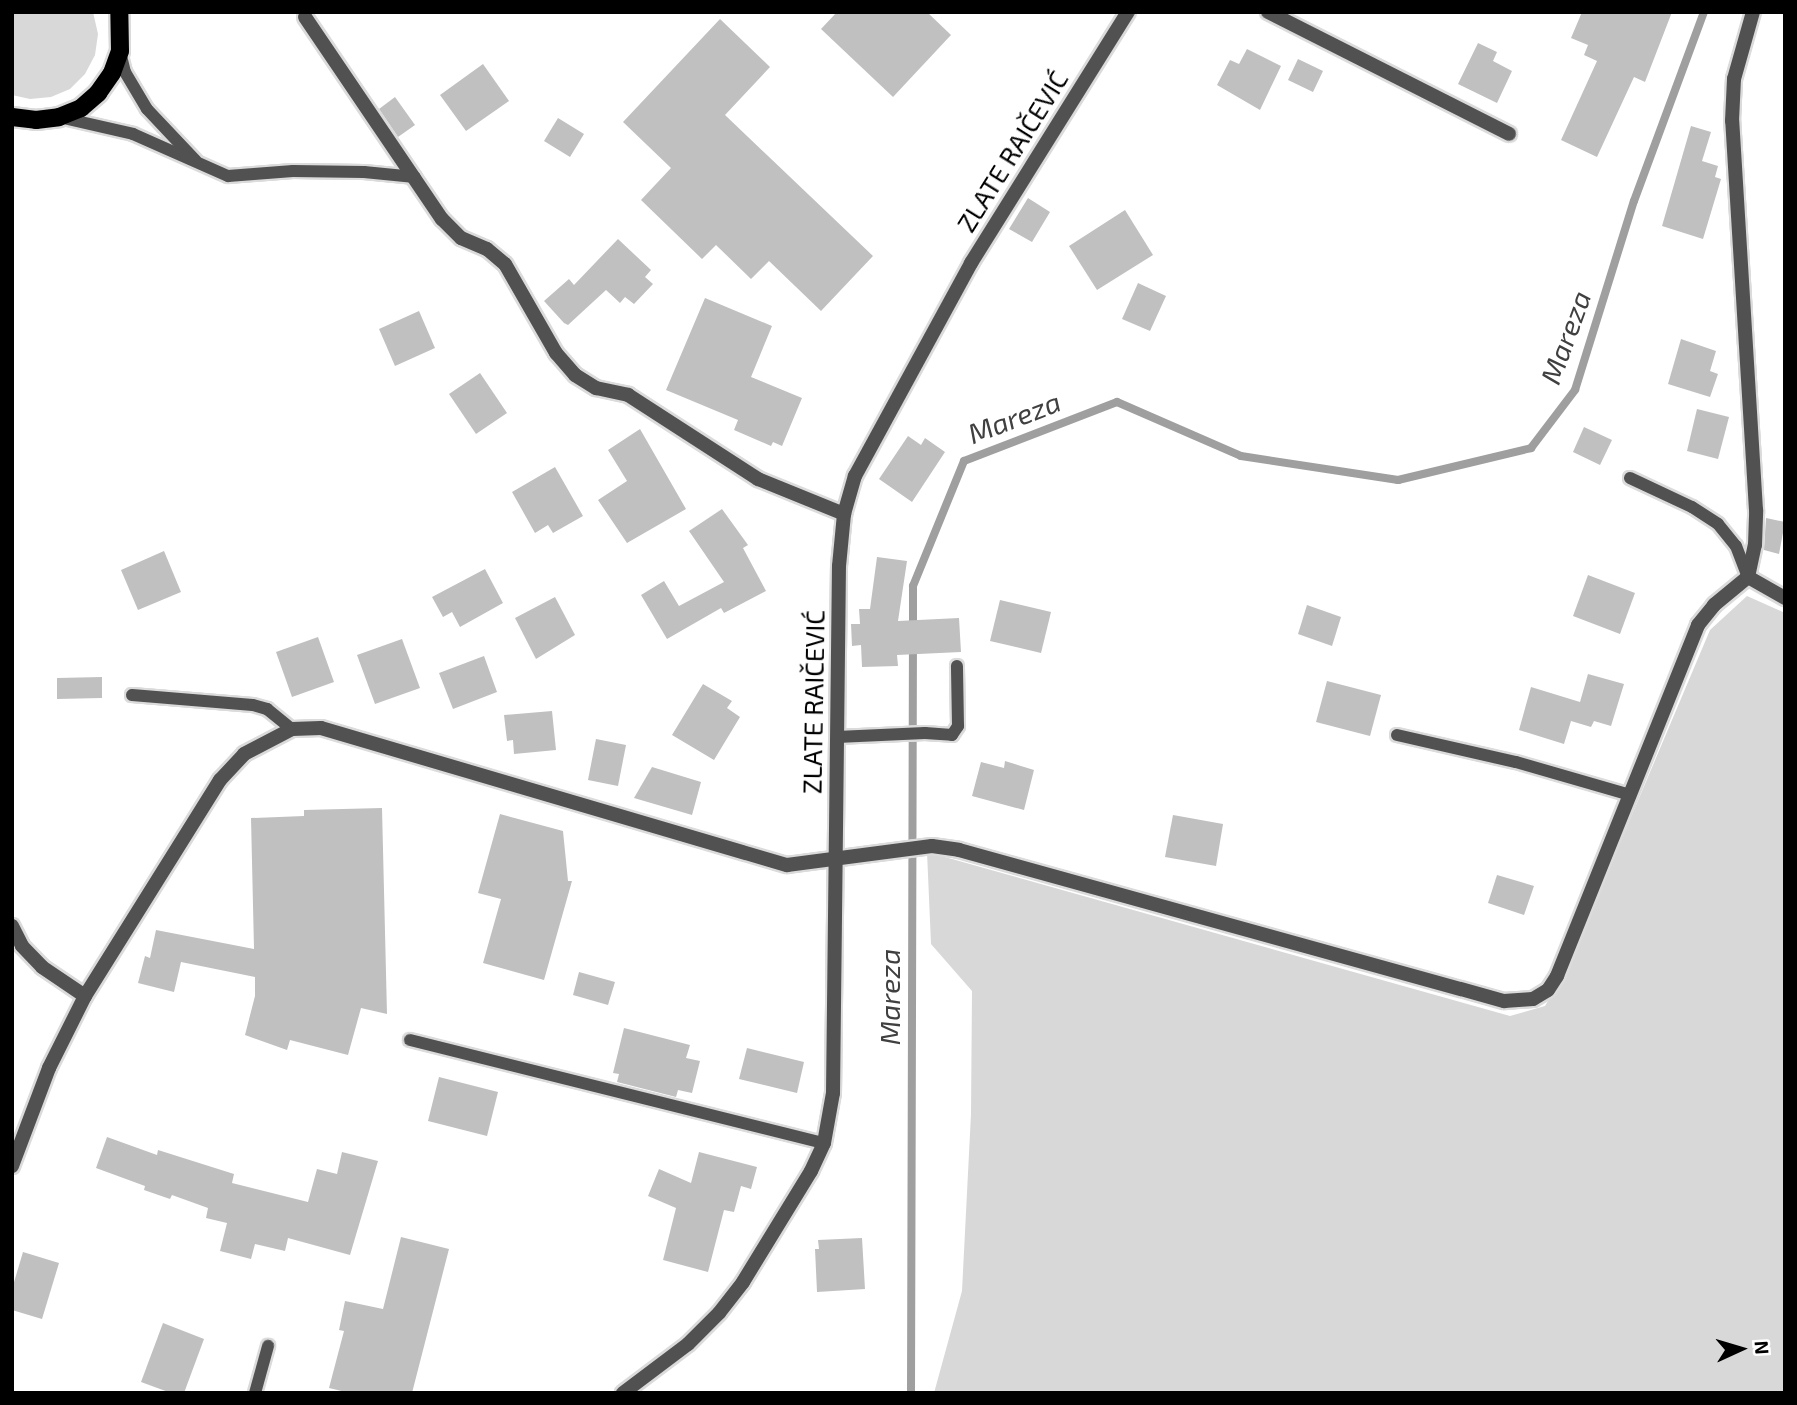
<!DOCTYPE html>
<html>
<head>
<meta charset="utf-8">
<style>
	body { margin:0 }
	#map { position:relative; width:1797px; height:1405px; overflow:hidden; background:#fff; font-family:"Exo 2",sans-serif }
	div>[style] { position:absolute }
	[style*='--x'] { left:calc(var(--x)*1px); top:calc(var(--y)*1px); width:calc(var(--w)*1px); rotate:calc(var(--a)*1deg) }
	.green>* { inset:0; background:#d8d8d8 }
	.stream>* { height:8px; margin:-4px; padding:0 4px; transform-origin:4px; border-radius:4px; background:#9f9f9f }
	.building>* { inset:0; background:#c0c0c0 }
	.roads { filter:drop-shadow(2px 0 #dbdbdb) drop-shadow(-2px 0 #dbdbdb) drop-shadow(0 2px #dbdbdb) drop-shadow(0 -2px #dbdbdb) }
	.service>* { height:12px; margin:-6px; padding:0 6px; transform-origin:6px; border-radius:6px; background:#515151 }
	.minor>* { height:14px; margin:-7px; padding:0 7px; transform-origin:7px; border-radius:7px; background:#515151 }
	.primary>* { height:18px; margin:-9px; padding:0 9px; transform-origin:9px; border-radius:9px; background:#000 }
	span { translate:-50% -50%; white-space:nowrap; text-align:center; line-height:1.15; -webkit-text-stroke:7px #fff; paint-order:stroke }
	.street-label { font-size:26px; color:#000 }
	.water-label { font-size:28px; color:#404040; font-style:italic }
	.frame { position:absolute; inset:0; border:14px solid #000; pointer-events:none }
	.north { position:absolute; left:1706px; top:1314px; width:70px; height:70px; -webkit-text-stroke:5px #fff; paint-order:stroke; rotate:86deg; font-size:19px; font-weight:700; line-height:28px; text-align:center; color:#000 }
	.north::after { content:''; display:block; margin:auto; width:24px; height:32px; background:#000; clip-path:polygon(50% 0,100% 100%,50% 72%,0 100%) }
</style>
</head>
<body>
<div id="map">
	<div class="green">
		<i style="clip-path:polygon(12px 12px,93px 12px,98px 34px,95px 55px,85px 74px,70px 89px,51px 97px,30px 99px,12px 95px)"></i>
		<i style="clip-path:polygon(1747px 596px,1785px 613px,1785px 1393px,934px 1393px,962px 1291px,971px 1114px,972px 991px,931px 944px,927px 852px,1510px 1016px,1545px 1006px,1566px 971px,1710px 630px)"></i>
	</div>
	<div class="stream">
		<i style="--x:913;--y:630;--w:44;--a:-90"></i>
		<i style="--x:913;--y:586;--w:135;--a:-67.8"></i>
		<i style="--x:964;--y:461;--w:164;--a:-21.1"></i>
		<i style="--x:1117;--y:402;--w:135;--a:23.5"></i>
		<i style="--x:1241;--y:456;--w:159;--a:8.7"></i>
		<i style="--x:1398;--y:480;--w:137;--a:-13.5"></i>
		<i style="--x:1531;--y:448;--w:73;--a:-52.8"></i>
		<i style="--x:1575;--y:390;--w:198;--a:-72.7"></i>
		<i style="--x:1634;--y:201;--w:202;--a:-69.7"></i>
		<i style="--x:911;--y:1393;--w:750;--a:-89.85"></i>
	</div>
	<div class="building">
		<i style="clip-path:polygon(837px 12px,927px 12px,951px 35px,893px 97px,821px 29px)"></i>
		<i style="clip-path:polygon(1582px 12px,1672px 12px,1645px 82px,1634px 77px,1597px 157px,1561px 140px,1597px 61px,1584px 55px,1588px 45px,1571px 38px)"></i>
		<i style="clip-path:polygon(720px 19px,770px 67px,725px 115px,873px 256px,821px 311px,769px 261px,751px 279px,716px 245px,702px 259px,641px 200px,671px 168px,623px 122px)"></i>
		<i style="clip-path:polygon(1478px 43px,1497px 52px,1493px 61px,1512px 71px,1497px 103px,1458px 84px)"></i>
		<i style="clip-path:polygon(1247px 49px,1281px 66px,1260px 110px,1217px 85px,1230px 60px,1239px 64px)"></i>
		<i style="clip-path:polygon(1298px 59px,1323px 71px,1313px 92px,1288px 80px)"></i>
		<i style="clip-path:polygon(483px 64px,509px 101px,466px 131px,440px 95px)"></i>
		<i style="clip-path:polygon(395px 97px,415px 125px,398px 137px,379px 109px)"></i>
		<i style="clip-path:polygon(558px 118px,584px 134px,570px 157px,544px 141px)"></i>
		<i style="clip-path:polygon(1691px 126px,1711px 132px,1702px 161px,1718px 166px,1715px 177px,1721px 179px,1703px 239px,1662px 226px)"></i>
		<i style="clip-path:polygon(1028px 198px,1050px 212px,1032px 242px,1009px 229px)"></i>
		<i style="clip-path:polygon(1125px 210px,1153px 255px,1097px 290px,1069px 246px)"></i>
		<i style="clip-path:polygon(618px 239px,651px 270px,645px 277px,653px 284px,634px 304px,625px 297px,620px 303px,606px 290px,568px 325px,564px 323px,544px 301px,569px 279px,574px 285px)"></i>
		<i style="clip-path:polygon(1138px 283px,1166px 296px,1150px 331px,1122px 319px)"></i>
		<i style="clip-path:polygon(705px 298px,772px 326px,751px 377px,802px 398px,782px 446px,773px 442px,771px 446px,734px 430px,738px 420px,666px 390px)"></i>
		<i style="clip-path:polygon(419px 311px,435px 348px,395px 366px,379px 329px)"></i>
		<i style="clip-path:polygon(1681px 339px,1716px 351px,1710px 371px,1718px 374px,1710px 397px,1668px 384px)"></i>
		<i style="clip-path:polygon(480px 373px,507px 413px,476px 434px,449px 394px)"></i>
		<i style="clip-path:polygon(1697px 409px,1729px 417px,1718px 459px,1687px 451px)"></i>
		<i style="clip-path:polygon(1584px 427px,1612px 440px,1600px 465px,1573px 452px)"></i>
		<i style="clip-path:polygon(640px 429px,686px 509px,627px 543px,598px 500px,627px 481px,608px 450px)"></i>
		<i style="clip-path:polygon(908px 436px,921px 445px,925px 438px,945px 452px,912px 502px,879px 479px)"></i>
		<i style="clip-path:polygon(555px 467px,583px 516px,553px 533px,548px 525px,535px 533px,512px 492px)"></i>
		<i style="clip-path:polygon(722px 509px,748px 545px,743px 548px,766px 591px,724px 613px,721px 608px,667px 639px,641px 595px,664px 581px,679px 606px,724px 582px,689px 531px)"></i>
		<i style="clip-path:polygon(1766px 518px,1785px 522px,1779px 554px,1764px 550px)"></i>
		<i style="clip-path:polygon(164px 551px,181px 592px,138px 610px,121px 570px)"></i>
		<i style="clip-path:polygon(877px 557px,907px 561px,898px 621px,959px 618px,961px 652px,897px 655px,898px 666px,862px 667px,861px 645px,852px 646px,851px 624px,860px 624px,859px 609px,870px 609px)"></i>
		<i style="clip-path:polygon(485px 569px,503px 603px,460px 627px,452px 612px,443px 617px,432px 597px)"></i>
		<i style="clip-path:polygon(1588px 575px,1635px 593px,1620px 634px,1573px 616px)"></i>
		<i style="clip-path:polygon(555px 597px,575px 635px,536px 659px,515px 618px)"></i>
		<i style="clip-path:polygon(1000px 600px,1051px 612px,1041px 653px,990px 641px)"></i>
		<i style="clip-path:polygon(1307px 605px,1341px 617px,1332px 646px,1298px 634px)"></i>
		<i style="clip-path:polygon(318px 637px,334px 682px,292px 697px,276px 652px)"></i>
		<i style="clip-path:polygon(402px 639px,420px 688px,375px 704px,357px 655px)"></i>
		<i style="clip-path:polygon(484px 656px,497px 692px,453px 709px,439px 673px)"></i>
		<i style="clip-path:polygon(1588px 674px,1624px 684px,1611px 726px,1594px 721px,1591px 727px,1571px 721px,1564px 744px,1519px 730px,1531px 687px,1580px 702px)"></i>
		<i style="clip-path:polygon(102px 677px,102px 698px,57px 699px,57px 678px)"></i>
		<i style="clip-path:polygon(1327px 681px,1381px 695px,1370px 736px,1316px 722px)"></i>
		<i style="clip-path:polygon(703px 684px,732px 701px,727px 708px,740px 717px,714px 760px,672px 735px)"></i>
		<i style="clip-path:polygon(552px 711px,556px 750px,514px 754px,513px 740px,507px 741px,504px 715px)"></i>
		<i style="clip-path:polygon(596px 739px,626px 745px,618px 786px,588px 780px)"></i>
		<i style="clip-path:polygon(1005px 761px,1034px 770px,1024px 810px,972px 796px,981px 762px,1004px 768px)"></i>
		<i style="clip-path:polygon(652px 767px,701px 782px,692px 815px,634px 798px)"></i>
		<i style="clip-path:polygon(382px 808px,387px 1014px,361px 1008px,348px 1055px,290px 1040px,287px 1050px,245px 1035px,255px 996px,255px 977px,181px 962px,174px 992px,138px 983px,145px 956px,150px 958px,156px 930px,254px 949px,251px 818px,304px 816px,304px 810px)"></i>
		<i style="clip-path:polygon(500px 814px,563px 831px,568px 881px,572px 881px,544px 980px,483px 963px,501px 899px,478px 893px)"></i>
		<i style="clip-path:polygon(1173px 815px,1223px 824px,1216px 866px,1165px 857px)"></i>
		<i style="clip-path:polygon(1497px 875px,1534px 886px,1524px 915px,1488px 903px)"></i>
		<i style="clip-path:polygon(579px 972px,615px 982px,608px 1005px,573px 995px)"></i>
		<i style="clip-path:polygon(624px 1028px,690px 1045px,686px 1058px,700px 1061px,692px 1093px,678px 1090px,676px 1097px,617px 1082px,619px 1074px,613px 1073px)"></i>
		<i style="clip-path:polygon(747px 1048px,804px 1062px,797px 1093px,739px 1079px)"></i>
		<i style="clip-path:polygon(439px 1077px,498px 1092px,487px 1136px,428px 1121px)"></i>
		<i style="clip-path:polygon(107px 1137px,157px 1155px,158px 1150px,234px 1174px,232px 1183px,308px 1202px,317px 1169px,337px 1174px,342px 1152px,378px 1161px,350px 1255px,288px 1238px,285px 1251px,255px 1244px,251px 1259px,220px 1251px,227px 1223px,206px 1218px,208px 1208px,172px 1195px,170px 1199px,144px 1190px,145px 1186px,96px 1168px)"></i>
		<i style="clip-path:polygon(699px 1152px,757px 1167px,751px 1189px,741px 1186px,734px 1212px,724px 1210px,708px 1272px,663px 1260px,676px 1208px,648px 1196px,659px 1169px,691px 1183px)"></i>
		<i style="clip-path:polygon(401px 1237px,449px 1249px,412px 1393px,350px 1393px,329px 1388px,344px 1331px,339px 1330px,345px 1301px,383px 1309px)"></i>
		<i style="clip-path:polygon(862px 1238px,865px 1289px,817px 1292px,815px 1249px,819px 1249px,818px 1240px)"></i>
		<i style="clip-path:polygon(23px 1252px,59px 1263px,42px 1319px,12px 1310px,12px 1289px)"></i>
		<i style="clip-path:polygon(163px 1323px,204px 1339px,184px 1393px,171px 1393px,141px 1382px)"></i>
	</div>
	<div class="roads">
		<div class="service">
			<i style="--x:120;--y:52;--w:21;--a:76"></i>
			<i style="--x:125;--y:72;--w:43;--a:59.3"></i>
			<i style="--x:147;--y:109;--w:71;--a:46.7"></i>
			<i style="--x:59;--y:117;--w:76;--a:12.9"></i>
			<i style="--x:133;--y:134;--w:104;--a:23.9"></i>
			<i style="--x:228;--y:176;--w:65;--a:-4.4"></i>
			<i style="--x:293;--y:171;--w:71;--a:0.8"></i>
			<i style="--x:364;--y:172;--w:51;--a:5.6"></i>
			<i style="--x:1630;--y:478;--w:68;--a:25.1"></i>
			<i style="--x:1692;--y:507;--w:31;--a:33"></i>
			<i style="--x:1718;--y:524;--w:28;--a:51"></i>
			<i style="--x:1736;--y:546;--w:33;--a:69"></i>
			<i style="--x:132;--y:695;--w:121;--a:4.7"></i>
			<i style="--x:253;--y:705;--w:15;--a:16"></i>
			<i style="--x:267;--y:709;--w:32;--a:39"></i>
			<i style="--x:1397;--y:735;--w:122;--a:12.8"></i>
			<i style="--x:1516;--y:762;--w:119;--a:16.1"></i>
			<i style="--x:837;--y:737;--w:88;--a:-2.6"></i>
			<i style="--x:925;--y:733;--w:27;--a:4"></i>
			<i style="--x:952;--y:735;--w:11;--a:-56"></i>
			<i style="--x:958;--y:726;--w:60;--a:-91"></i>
			<i style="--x:410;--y:1040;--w:427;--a:14"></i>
			<i style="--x:255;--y:1393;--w:49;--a:-74.5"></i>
		</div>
		<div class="minor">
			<i style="--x:1268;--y:12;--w:270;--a:26.8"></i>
			<i style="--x:305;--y:17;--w:244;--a:55.9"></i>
			<i style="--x:442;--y:219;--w:27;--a:45"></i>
			<i style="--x:461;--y:238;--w:28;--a:23"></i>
			<i style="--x:487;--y:249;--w:23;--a:40"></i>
			<i style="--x:505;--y:264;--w:103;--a:60.2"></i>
			<i style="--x:556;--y:353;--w:29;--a:49"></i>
			<i style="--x:575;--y:375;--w:25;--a:32"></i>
			<i style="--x:596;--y:388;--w:33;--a:12"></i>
			<i style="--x:628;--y:395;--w:155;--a:32.9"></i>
			<i style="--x:758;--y:479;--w:93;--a:22.1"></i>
			<i style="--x:1748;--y:577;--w:43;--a:29.6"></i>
			<i style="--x:12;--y:926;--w:22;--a:63"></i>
			<i style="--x:22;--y:946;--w:29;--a:46"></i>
			<i style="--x:42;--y:967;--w:52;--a:34"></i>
			<i style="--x:12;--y:1166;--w:105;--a:-69.3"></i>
			<i style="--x:49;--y:1068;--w:80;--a:-63.4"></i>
			<i style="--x:85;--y:996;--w:255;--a:-58"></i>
			<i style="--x:220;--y:780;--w:35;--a:-47"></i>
			<i style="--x:244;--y:754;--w:54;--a:-27.5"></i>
			<i style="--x:292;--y:729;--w:29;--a:-2"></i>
			<i style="--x:321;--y:728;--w:486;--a:16.4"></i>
			<i style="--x:787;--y:865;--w:146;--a:-7.5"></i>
			<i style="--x:932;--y:846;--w:27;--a:8"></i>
			<i style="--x:959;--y:850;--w:566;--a:15.49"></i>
			<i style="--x:1504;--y:1001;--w:29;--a:-4"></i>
			<i style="--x:1533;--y:999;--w:17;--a:-31"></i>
			<i style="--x:1548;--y:990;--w:17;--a:-57"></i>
			<i style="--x:1557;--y:976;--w:378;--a:-68.1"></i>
			<i style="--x:1698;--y:625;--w:26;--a:-51"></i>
			<i style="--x:1714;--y:605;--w:44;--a:-39.5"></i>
			<i style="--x:1748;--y:577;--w:33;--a:-78"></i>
			<i style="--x:1755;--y:545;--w:35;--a:-88"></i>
			<i style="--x:1756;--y:510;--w:390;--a:-93.5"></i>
			<i style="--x:1732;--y:121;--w:42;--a:-87.3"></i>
			<i style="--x:1734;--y:79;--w:70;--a:-74.2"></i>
			<i style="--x:623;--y:1393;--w:81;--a:-37"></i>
			<i style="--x:688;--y:1344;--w:44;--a:-45"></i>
			<i style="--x:719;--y:1313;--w:39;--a:-52"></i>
			<i style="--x:743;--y:1282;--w:130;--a:-58.5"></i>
			<i style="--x:811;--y:1171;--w:31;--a:-65"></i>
			<i style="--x:824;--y:1143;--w:51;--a:-79.8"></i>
			<i style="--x:833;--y:1093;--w:527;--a:-89.35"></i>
			<i style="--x:839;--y:566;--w:52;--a:-84.5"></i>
			<i style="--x:844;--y:514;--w:40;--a:-74"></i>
			<i style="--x:855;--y:476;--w:243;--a:-61.4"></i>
			<i style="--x:971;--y:263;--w:296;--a:-58"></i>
		</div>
		<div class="primary">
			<i style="--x:12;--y:117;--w:24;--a:7"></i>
			<i style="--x:36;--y:120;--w:23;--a:-7"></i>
			<i style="--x:59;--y:117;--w:24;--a:-22"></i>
			<i style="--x:81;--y:108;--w:23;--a:-41"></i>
			<i style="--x:98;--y:93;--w:24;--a:-55"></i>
			<i style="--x:112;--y:73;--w:23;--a:-70"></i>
			<i style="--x:120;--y:51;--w:39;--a:-91"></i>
		</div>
	</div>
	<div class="street-label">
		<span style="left:1012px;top:151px;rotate:-58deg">ZLATE RAIČEVIĆ</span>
		<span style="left:813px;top:702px;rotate:-89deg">ZLATE RAIČEVIĆ</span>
	</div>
	<div class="water-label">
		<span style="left:1565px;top:337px;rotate:-70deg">Mareza</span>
		<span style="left:1014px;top:417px;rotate:-21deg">Mareza</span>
		<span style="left:889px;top:997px;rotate:-90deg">Mareza</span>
	</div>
	<div class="frame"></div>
	<div class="north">N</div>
</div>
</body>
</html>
